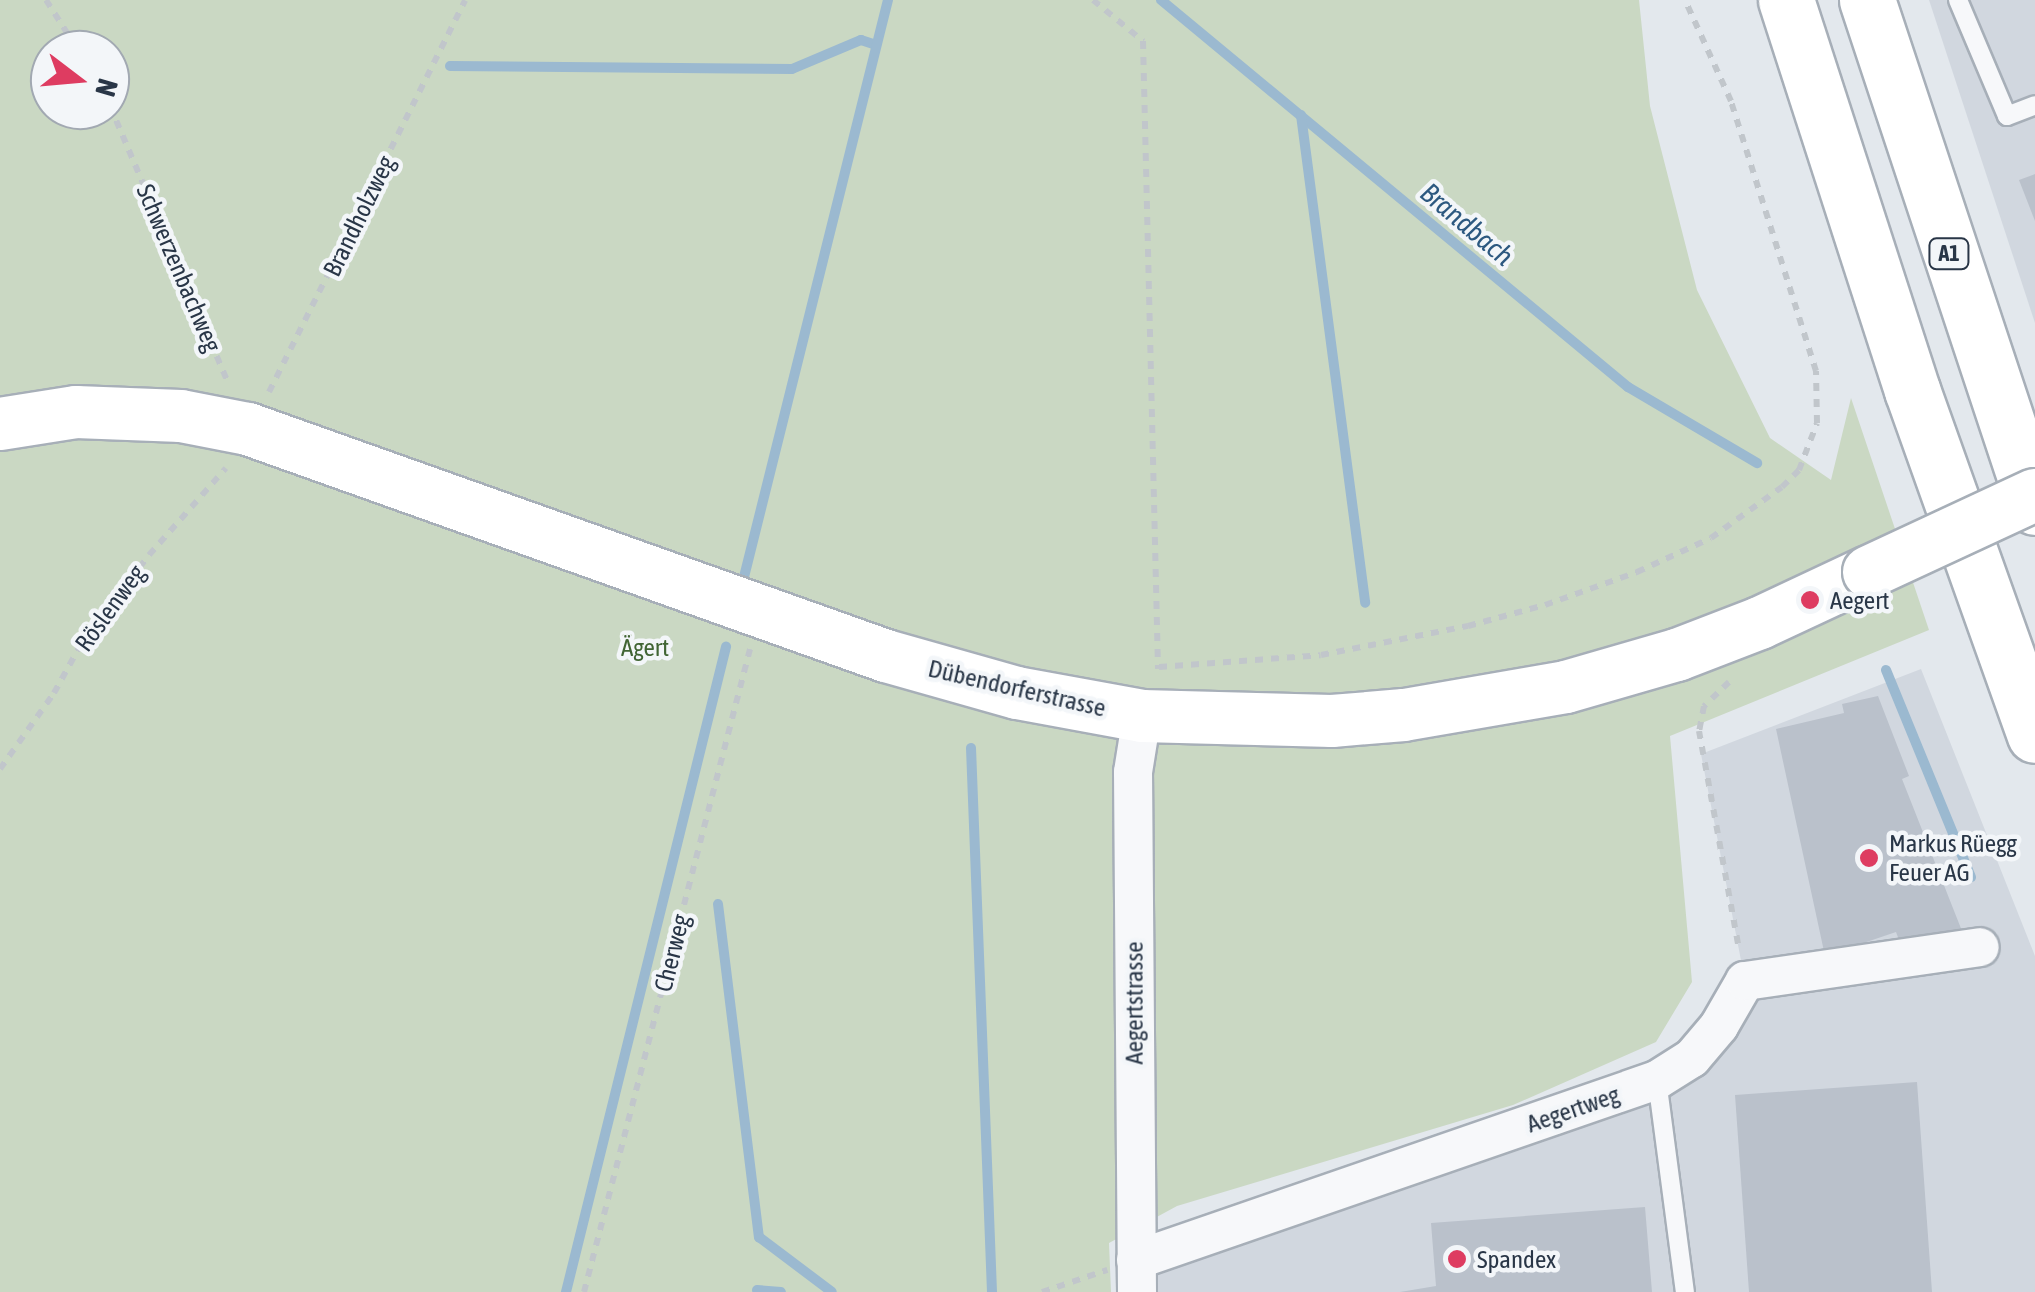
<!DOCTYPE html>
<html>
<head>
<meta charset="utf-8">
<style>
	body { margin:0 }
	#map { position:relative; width:2035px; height:1292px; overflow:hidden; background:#e3e8ed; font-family:"Asap Condensed",sans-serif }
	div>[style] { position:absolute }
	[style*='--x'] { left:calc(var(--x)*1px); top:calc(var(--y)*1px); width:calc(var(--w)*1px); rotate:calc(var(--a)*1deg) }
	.built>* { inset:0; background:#d1d7df }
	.green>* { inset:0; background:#cad8c3 }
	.stream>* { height:10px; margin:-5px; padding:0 5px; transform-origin:5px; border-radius:5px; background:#9bb9d0 }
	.building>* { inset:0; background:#bac1cb }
	.path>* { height:6px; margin-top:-3px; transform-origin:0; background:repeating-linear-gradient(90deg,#c1c6cb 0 8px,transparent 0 16px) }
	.roads { filter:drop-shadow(2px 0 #a7afb8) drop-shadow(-2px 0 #a7afb8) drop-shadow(0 2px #a7afb8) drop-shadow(0 -2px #a7afb8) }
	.lane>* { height:18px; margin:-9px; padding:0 9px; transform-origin:9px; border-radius:9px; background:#f7f8fa }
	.street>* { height:38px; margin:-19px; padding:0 19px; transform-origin:19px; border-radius:19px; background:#f7f8fa }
	.secondary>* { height:52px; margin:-26px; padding:0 26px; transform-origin:26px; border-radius:26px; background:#fff }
	.highway>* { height:55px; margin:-27.5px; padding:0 27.5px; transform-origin:27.5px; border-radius:27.5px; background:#fff }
	.bridges { filter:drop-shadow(2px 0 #a7afb8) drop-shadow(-2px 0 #a7afb8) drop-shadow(0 2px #a7afb8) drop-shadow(0 -2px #a7afb8) }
	.secondary-bridge>* { height:52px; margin:-26px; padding:0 26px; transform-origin:26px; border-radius:26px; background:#fff }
	.dots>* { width:28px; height:28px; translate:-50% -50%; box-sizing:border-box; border:5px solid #f3f6f9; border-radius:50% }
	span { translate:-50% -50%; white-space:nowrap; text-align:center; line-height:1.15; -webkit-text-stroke:9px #f3f6f9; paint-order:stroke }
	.shield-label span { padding:2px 8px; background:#f3f6f9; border:2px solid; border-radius:8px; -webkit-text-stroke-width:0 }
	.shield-label { font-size:22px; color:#293647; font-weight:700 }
	.street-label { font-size:25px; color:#293647 }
	.poi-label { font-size:25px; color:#293647 }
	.left { translate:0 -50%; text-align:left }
	.park-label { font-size:25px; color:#416534 }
	.water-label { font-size:28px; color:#2d5980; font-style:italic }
	.north { position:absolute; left:30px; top:30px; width:100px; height:100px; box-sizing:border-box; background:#f3f6f9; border:2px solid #a2a9b2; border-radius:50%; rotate:106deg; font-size:28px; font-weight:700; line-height:40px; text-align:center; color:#293647 }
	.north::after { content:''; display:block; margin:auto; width:35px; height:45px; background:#de3c61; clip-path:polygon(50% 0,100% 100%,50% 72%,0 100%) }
</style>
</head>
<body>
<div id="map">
	<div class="built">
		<i style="clip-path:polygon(1929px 0,2035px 0,2035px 323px)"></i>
		<i style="clip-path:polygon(1921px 669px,2035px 956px,2035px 1292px,1137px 1292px,1136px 1260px,1657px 1080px,1745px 981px,1701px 754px)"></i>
	</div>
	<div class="green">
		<i style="clip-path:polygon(evenodd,0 0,1639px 0,1650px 106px,1697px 290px,1770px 438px,1831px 480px,1851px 398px,1929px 630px,1670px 736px,1692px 982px,1656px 1042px,1513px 1105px,1177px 1206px,1109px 1243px,1111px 1292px,0 1292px,0 0,50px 50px,110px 50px,110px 110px,50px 110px,50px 50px)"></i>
	</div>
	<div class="stream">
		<i style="--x:1161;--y:0;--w:607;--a:39.65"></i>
		<i style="--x:1628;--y:387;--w:150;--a:30.5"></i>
		<i style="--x:450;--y:66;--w:342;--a:0.5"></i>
		<i style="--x:792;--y:69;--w:75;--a:-22.8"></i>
		<i style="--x:861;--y:40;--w:16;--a:18"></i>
		<i style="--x:1301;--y:115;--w:492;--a:82.5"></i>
		<i style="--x:744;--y:577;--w:595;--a:-75.99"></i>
		<i style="--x:1886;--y:670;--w:224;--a:67.7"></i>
		<i style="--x:971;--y:748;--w:544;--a:87.79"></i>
		<i style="--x:718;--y:904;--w:336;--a:83"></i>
		<i style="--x:759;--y:1237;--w:91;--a:37"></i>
		<i style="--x:757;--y:1290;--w:24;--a:5"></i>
		<i style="--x:566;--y:1292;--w:665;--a:-76.07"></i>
	</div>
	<div class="building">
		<i style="clip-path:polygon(2035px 174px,2035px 221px,2019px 180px)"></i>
		<i style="clip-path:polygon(1878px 696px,1909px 776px,1902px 779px,1962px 931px,1899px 940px,1896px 932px,1825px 956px,1776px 729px,1844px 713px,1842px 704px)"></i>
		<i style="clip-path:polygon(1917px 1082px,1932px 1292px,1749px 1292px,1735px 1095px)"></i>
		<i style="clip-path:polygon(1645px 1207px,1652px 1292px,1400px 1292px,1436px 1286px,1431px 1223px)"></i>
	</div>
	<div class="path">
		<i style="--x:46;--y:0;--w:59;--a:57.4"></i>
		<i style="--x:1093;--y:0;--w:65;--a:39.4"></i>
		<i style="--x:1143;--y:41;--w:628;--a:88.63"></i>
		<i style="--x:110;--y:106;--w:300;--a:66.9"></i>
		<i style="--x:269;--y:392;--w:438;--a:-63.4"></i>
		<i style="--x:1159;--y:667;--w:162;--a:-4.2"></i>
		<i style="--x:1321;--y:655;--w:150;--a:-11.2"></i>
		<i style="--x:1468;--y:626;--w:80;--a:-15.3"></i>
		<i style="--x:1545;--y:605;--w:98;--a:-19.7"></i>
		<i style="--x:1637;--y:572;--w:81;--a:-24.7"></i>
		<i style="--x:1711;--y:538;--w:87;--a:-35.7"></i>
		<i style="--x:1782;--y:487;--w:24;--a:-45"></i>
		<i style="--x:1799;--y:470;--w:50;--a:-69"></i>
		<i style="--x:1817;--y:423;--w:52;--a:-91.1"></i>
		<i style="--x:1816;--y:371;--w:283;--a:-107.5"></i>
		<i style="--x:1731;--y:101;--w:111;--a:-114.5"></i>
		<i style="--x:1729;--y:682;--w:35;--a:136"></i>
		<i style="--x:1704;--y:706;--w:25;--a:101"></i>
		<i style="--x:1699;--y:731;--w:223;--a:79.6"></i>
		<i style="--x:0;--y:769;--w:93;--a:-54.6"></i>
		<i style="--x:54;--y:693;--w:56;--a:-61.1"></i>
		<i style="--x:81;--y:644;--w:112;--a:-52.6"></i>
		<i style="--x:149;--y:555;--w:116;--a:-48.5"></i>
		<i style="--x:584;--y:1292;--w:664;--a:-75.52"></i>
		<i style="--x:1042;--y:1292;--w:69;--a:-18.7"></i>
	</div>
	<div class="roads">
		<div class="lane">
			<i style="--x:1958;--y:0;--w:126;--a:67.1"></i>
			<i style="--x:2007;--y:116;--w:30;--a:-21"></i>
			<i style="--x:1657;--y:1080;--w:214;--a:82.5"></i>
		</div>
		<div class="street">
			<i style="--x:1136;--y:1260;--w:551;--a:-19.06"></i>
			<i style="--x:1657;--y:1080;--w:41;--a:-32.2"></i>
			<i style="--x:1692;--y:1058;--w:42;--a:-49.8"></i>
			<i style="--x:1719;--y:1026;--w:52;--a:-60"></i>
			<i style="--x:1745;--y:981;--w:237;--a:-8.2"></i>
			<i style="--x:1137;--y:1292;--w:520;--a:-90.44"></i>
			<i style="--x:1133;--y:772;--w:57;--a:-80.9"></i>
		</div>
		<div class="secondary">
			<i style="--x:0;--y:424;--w:77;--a:-9"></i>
			<i style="--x:76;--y:412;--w:105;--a:2.2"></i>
			<i style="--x:181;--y:416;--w:68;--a:11"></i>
			<i style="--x:248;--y:429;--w:677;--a:19.59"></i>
			<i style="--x:886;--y:656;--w:136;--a:15.8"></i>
			<i style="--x:1017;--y:693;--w:127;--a:10.4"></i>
			<i style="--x:1142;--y:716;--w:190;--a:1.5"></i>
			<i style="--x:1332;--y:721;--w:72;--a:-4.8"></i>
			<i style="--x:1404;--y:715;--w:164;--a:-9.8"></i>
			<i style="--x:1566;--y:687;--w:116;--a:-16.1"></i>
			<i style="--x:1677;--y:655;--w:89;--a:-21.1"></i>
			<i style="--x:1760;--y:623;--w:120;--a:-25.1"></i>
		</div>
		<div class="highway">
			<i style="--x:1786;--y:0;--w:410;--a:72.1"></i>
			<i style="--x:1912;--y:390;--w:366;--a:70.4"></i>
			<i style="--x:1867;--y:0;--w:534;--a:71.67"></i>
		</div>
	</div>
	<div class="bridges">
		<div class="secondary-bridge">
			<i style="--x:1869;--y:572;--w:183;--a:-24.9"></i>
		</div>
	</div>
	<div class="dots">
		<i style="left:1810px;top:600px;background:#de3c61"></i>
		<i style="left:1869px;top:858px;background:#de3c61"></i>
		<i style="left:1457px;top:1259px;background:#de3c61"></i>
	</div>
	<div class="shield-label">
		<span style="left:1949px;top:254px">A1</span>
	</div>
	<div class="street-label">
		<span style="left:359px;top:216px;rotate:-64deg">Brandholzweg</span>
		<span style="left:179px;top:268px;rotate:67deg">Schwerzenbachweg</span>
		<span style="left:110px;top:608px;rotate:-54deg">Röslenweg</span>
		<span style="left:1017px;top:688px;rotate:13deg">Dübendorferstrasse</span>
		<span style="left:672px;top:953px;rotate:-76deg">Cherweg</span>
		<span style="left:1134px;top:1003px;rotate:-90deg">Aegertstrasse</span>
		<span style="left:1573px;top:1109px;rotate:-19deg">Aegertweg</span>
	</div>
	<div class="poi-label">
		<span class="left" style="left:1830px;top:600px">Aegert</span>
		<span class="left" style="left:1889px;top:858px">Markus Rüegg<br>Feuer AG</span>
		<span class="left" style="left:1477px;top:1259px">Spandex</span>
	</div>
	<div class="park-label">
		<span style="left:645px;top:647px">Ägert</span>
	</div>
	<div class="water-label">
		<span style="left:1467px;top:224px;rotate:40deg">Brandbach</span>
	</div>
	<div class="north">N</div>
</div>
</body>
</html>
